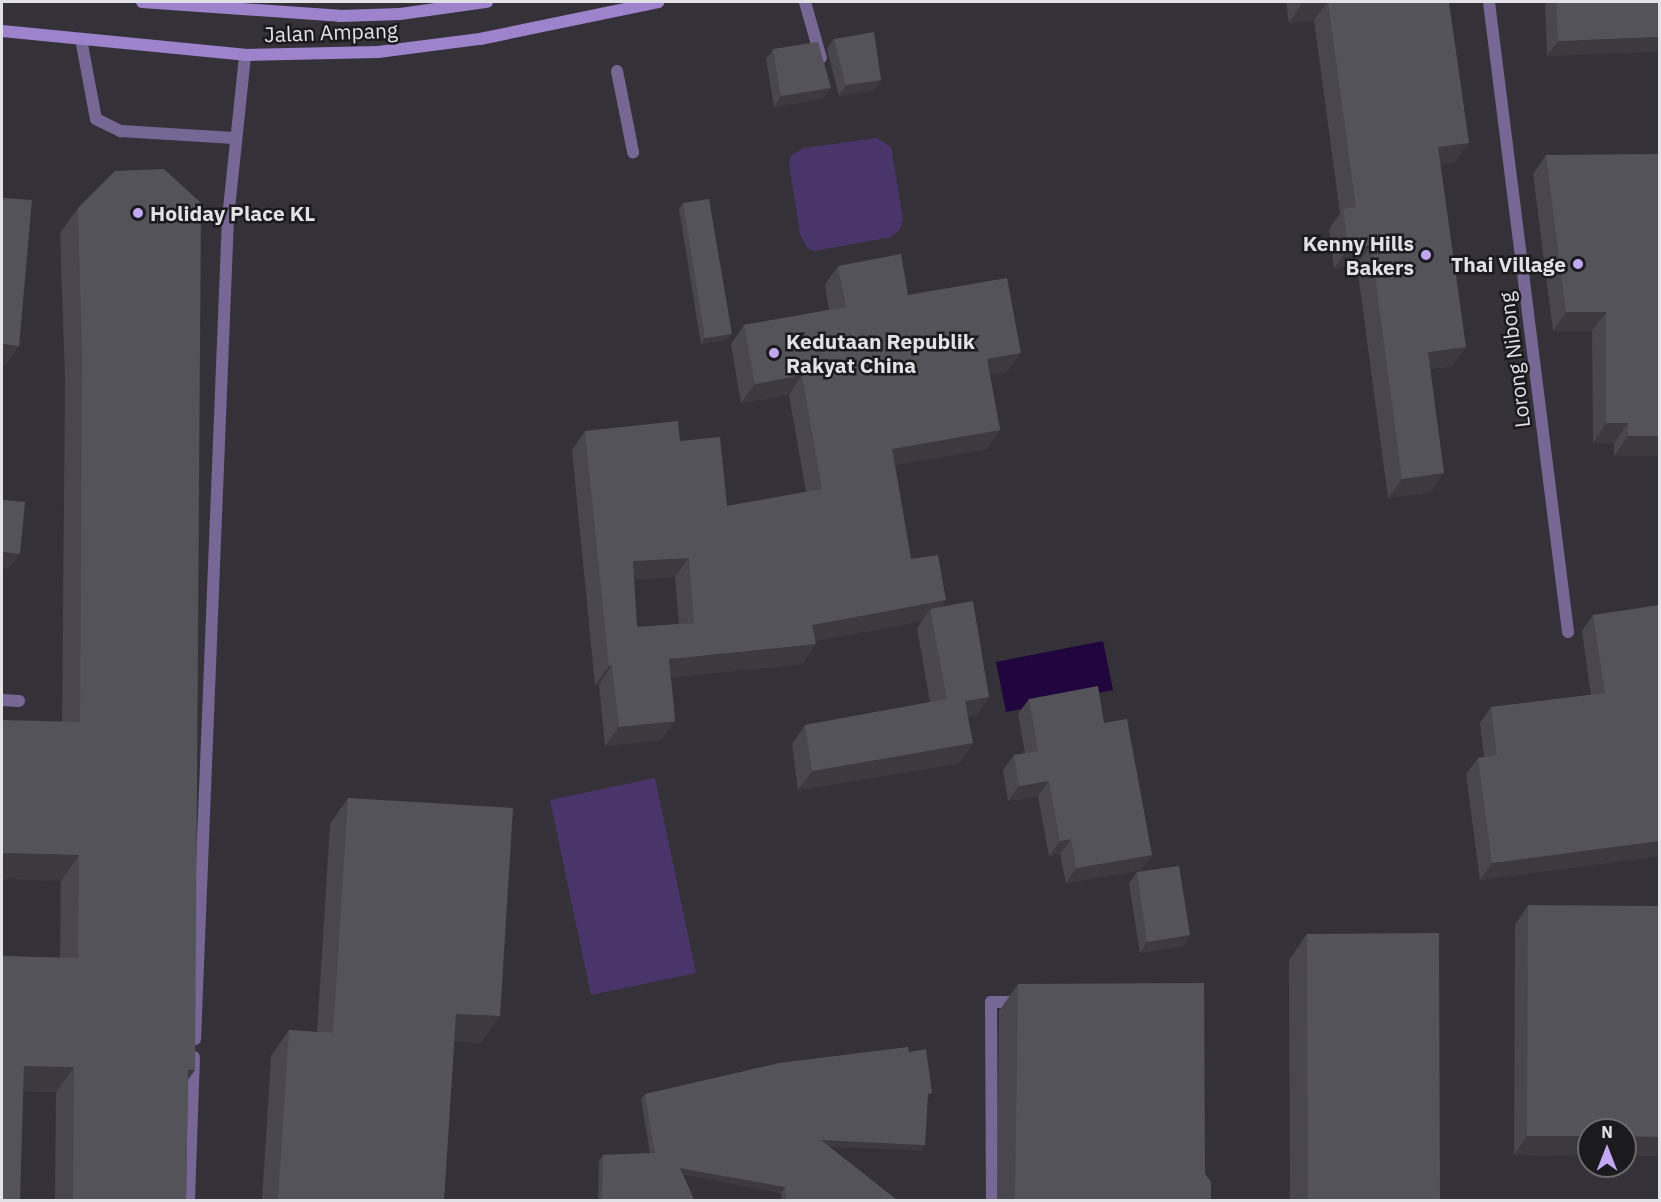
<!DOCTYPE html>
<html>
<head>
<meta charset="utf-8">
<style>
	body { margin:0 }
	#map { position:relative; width:1661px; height:1202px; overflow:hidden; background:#343238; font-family:"IBM Plex Sans",sans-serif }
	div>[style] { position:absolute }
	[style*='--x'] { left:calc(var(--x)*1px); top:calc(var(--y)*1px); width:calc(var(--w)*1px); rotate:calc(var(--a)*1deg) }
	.green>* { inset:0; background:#4a356a }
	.water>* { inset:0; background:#21053e }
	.lane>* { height:12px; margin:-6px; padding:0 6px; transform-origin:6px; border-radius:6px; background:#776794 }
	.street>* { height:12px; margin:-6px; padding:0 6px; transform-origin:6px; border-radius:6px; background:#776794 }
	.secondary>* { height:12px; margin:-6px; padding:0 6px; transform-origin:6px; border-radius:6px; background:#9d83cb }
	.wall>* { inset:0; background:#49474d }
	.shaded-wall>* { inset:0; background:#3c3a3f }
	.building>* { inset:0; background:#55535a }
	.dots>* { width:16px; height:16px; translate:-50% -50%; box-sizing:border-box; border:3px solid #1b1a1d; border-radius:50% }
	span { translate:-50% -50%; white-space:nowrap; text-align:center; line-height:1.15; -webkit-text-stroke:5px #1b1a1d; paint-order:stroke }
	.street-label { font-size:21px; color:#e2e1e5 }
	.poi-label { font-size:21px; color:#e2e1e5; font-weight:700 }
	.left { translate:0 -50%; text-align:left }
	.right { translate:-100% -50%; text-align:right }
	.frame { position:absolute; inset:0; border:3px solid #e2e1e5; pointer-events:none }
	.north { position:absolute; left:1577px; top:1118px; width:60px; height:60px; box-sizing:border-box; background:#1b1a1d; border:2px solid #6b6a6d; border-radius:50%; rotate:0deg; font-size:16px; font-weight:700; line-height:24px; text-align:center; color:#e2e1e5 }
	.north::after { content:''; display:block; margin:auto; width:21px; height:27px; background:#c2a8f2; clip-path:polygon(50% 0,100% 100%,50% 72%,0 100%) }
</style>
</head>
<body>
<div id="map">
	<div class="green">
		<i style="clip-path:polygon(877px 138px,891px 147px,903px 219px,900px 229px,891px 237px,815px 251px,807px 248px,800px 234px,789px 164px,791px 155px,804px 148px)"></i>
		<i style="clip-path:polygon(655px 778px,696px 973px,591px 995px,550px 800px)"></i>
	</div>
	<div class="water">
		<i style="clip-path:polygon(1103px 641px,1113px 690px,1006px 712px,996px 662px)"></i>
	</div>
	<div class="lane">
		<i style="--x:805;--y:2;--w:58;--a:74.1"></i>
		<i style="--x:81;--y:39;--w:81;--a:79.4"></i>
		<i style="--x:96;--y:119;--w:28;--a:26"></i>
		<i style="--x:121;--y:131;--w:113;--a:3.5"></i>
		<i style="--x:617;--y:71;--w:83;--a:78.8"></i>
		<i style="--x:2;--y:700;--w:17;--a:3"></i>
		<i style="--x:195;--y:1039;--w:822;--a:-87.7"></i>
		<i style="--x:228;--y:218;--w:164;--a:-84"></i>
		<i style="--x:189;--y:1200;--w:143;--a:-88"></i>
		<i style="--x:992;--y:1200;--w:198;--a:-90.3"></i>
		<i style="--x:991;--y:1002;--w:30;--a:0"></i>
	</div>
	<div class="street">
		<i style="--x:1489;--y:2;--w:635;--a:82.85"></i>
	</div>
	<div class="secondary">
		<i style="--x:142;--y:2;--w:198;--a:4"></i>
		<i style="--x:340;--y:16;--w:60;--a:-1.9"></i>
		<i style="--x:400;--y:14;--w:88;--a:-7.9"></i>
		<i style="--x:2;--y:31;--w:244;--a:5.6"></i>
		<i style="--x:245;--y:55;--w:133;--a:-1.3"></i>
		<i style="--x:378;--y:52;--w:103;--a:-7.3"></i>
		<i style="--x:480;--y:39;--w:182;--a:-11.7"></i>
	</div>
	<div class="wall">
		<i style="clip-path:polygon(1286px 2px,1449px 2px,1455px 162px,1440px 164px,1452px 366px,1430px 369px,1431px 492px,1388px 498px,1357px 265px,1334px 268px,1329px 229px,1340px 213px,1314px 20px,1289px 23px)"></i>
		<i style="clip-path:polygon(1545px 2px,1659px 2px,1547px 56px)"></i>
		<i style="clip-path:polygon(834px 39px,881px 80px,874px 90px,839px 96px,827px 49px)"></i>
		<i style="clip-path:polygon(773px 49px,824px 98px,774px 107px,766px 59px)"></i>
		<i style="clip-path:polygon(1546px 155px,1659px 456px,1614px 456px,1614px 443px,1593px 443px,1592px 331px,1553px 331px,1533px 174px)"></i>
		<i style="clip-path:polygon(683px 203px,728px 339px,701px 344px,679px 209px)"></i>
		<i style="clip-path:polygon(78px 208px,188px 1080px,186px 1200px,55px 1200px,56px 1092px,23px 1091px,2px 956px,60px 958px,65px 379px,60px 233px)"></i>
		<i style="clip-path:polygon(evenodd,838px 266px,908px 295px,1007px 372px,990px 375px,1000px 430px,987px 449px,895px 465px,911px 559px,941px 607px,989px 697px,976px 716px,968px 717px,960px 763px,798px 790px,792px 744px,805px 725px,930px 702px,917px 628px,922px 621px,815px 641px,802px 664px,671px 677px,675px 721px,661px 740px,605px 746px,599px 685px,595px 685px,572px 450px,585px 431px,680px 441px,727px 506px,806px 492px,789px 395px,741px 403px,731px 344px,744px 325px,829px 310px,825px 285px,838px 266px,675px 577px,679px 624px,637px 627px,634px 579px,675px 577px)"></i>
		<i style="clip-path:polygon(1593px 615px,1659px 856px,1480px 880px,1466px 774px,1478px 758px,1484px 757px,1480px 723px,1491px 707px,1591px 695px,1582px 631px)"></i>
		<i style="clip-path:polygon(1029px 699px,1104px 723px,1152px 855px,1141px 870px,1066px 883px,1060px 854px,1049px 856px,1038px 796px,1008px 801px,1003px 770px,1014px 755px,1025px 753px,1018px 714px)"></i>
		<i style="clip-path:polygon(348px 798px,481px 1043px,454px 1041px,444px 1200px,262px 1200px,271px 1056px,289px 1030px,317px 1032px,330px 824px)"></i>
		<i style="clip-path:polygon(1137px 872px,1183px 946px,1140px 953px,1129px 883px)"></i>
		<i style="clip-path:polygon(1528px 905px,1659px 1156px,1625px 1156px,1625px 1130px,1514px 1155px,1515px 925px)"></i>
		<i style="clip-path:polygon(1307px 934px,1440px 1200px,1290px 1200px,1289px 960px)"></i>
		<i style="clip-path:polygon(1018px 984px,1205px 1174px,1211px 1200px,997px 1200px,999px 1011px)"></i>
		<i style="clip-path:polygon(909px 1052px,929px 1098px,927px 1098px,922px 1150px,828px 1146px,897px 1200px,782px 1200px,781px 1193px,683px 1174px,694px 1200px,598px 1200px,599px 1161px,603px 1155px,650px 1153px,641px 1099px,645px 1094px)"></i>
	</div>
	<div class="shaded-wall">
		<i style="clip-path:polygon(1317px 2px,1327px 2px,1314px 20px,1289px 23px,1302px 3px)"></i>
		<i style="clip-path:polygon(1659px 37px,1659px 52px,1547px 56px,1558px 41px)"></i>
		<i style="clip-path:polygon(881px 80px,874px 90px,839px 96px,846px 85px)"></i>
		<i style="clip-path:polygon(831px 88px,824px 98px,774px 107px,781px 96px)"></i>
		<i style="clip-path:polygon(1469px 143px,1455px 162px,1424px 166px,1438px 147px)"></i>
		<i style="clip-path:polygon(1371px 245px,1357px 265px,1334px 268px,1348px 249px)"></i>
		<i style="clip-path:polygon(1566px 312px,1606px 312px,1592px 331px,1553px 331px)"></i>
		<i style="clip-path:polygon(732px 334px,728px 339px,701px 344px,705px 338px)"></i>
		<i style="clip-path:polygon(2px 344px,19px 346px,6px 365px,2px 365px)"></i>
		<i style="clip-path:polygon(1466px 347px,1452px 366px,1414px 372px,1428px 352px)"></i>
		<i style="clip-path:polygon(1021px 353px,1007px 372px,974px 378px,987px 359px)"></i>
		<i style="clip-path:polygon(802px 375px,789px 395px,741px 403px,755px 384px)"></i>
		<i style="clip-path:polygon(1606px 423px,1628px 423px,1614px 443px,1593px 443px)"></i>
		<i style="clip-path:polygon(1000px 430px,987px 449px,878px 468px,892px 449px)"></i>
		<i style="clip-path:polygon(1628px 436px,1659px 436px,1659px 456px,1614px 456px)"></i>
		<i style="clip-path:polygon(1444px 473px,1431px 492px,1388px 498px,1402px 479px)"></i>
		<i style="clip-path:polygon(2px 552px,20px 554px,9px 569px,2px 568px)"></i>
		<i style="clip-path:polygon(689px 558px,675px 577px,619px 580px,633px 561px)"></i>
		<i style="clip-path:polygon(946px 600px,932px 619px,930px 609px,922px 621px,799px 644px,812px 625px)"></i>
		<i style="clip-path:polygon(816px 644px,802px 664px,656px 679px,669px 659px)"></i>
		<i style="clip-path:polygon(612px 665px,599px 685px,595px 685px,609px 666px)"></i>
		<i style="clip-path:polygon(989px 697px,976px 716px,951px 720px,965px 701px)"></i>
		<i style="clip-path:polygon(675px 721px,661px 740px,605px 746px,619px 727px)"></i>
		<i style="clip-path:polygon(973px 743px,960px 763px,798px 790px,812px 771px)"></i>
		<i style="clip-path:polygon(1049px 781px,1038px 796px,1008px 801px,1019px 786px)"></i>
		<i style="clip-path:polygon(1071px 839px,1060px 854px,1049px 856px,1060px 841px)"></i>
		<i style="clip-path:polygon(1659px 841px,1659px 856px,1480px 880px,1492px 863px)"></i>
		<i style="clip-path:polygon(2px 853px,79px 855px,61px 881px,2px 879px)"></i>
		<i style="clip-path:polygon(1152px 855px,1141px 870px,1066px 883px,1076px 868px)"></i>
		<i style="clip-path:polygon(1190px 935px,1183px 946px,1140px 953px,1147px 942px)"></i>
		<i style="clip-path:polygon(456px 1014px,500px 1016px,481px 1043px,437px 1040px)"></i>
		<i style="clip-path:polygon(24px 1066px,74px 1067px,56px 1092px,6px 1091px)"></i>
		<i style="clip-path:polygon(188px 1070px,195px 1070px,177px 1095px)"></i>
		<i style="clip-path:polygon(1527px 1136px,1589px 1136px,1589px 1156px,1514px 1155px)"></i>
		<i style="clip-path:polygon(1625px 1136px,1659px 1137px,1659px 1156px,1625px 1156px)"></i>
		<i style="clip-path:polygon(821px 1140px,925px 1145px,922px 1150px,817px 1145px)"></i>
		<i style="clip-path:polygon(680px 1168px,785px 1187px,781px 1193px,676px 1173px)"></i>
	</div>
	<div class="building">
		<i style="clip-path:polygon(1302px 2px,1317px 2px,1302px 3px)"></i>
		<i style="clip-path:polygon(1328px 2px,1449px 2px,1469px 143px,1438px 147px,1466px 347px,1428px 352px,1444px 473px,1402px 479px,1371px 245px,1348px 249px,1343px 209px,1356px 207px)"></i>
		<i style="clip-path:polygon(1556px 2px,1659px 2px,1659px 37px,1558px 41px)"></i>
		<i style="clip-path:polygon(874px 32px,881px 80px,846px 85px,834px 39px)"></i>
		<i style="clip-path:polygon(818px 42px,831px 88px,781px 96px,773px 49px)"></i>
		<i style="clip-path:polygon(1659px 154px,1659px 436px,1628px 436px,1628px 423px,1606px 423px,1606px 312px,1566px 312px,1546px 155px)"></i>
		<i style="clip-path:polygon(164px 169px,201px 203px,195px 1070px,188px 1070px,186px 1200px,73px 1200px,74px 1067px,24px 1066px,20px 1200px,2px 1200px,2px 956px,78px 958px,79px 855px,2px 853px,2px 720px,80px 722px,82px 353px,78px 208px,115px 171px)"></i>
		<i style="clip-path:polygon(2px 198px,32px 200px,19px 346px,2px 344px)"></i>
		<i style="clip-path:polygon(709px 199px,732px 334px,705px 338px,683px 203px)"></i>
		<i style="clip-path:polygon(evenodd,901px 254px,908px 295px,1007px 278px,1021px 353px,987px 359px,1000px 430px,892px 449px,911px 559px,938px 555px,946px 600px,812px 625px,816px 644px,669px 659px,675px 721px,619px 727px,612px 665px,609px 666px,585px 431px,678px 421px,680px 441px,720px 437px,727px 506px,822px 489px,802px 375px,755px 384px,744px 325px,846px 307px,838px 266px,901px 254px,689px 558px,694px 623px,637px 627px,633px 561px,689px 558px)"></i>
		<i style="clip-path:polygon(2px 500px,25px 502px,20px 554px,2px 552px)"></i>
		<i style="clip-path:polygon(973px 601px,989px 697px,965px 701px,973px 743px,812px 771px,805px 725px,947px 699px,930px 609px)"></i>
		<i style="clip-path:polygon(1659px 605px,1659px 841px,1492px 863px,1478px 758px,1497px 755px,1491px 707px,1605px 693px,1593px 615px)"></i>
		<i style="clip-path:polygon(1098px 686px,1104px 723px,1127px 719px,1152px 855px,1076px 868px,1071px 839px,1060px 841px,1049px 781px,1019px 786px,1014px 755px,1038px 751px,1029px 699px)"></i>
		<i style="clip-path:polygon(348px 798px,513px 808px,500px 1016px,456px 1014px,444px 1200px,278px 1200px,289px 1030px,333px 1033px)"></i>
		<i style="clip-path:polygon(1179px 866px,1190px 935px,1147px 942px,1137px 872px)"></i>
		<i style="clip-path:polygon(1528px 905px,1659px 906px,1659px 1137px,1625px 1136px,1625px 1130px,1589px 1130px,1589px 1136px,1527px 1136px)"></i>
		<i style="clip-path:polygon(1439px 933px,1440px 1200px,1308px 1200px,1307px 934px)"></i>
		<i style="clip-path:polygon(1204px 983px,1205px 1174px,1211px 1182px,1211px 1200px,1015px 1200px,1018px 984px)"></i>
		<i style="clip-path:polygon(908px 1047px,909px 1052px,926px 1049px,932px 1093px,928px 1094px,925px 1145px,821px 1140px,897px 1200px,786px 1200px,785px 1187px,680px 1168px,694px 1200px,602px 1200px,603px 1155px,655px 1153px,645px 1094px,779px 1063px)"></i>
	</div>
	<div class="dots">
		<i style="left:138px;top:213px;background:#c2a8f2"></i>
		<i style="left:1426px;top:255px;background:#c2a8f2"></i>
		<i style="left:1578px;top:264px;background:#c2a8f2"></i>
		<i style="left:774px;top:353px;background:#c2a8f2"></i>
	</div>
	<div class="street-label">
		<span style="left:331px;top:32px;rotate:-2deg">Jalan Ampang</span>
		<span style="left:1514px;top:360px;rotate:-97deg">Lorong Nibong</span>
	</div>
	<div class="poi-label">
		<span class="left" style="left:150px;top:213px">Holiday Place KL</span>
		<span class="right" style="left:1414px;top:255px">Kenny Hills<br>Bakers</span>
		<span class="right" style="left:1566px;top:264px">Thai Village</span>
		<span class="left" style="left:786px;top:353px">Kedutaan Republik<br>Rakyat China</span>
	</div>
	<div class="frame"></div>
	<div class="north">N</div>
</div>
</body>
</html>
